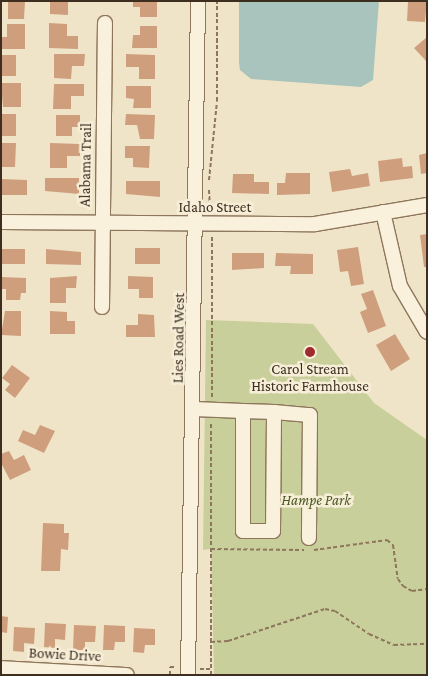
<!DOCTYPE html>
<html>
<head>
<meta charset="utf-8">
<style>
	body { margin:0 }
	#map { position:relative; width:428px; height:676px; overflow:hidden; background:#f0e4c8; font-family:"Crimson Pro",serif }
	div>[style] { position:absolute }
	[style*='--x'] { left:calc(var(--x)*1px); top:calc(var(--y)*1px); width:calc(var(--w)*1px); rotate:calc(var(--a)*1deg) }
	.green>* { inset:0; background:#c9cf9b }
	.water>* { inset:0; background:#a9c4bc }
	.building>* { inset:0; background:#cf9f7d }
	.path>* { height:2px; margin-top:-1px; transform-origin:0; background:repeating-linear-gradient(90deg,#8d765c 0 4px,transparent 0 6.5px) }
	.roads { filter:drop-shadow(1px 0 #8d765c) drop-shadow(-1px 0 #8d765c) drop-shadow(0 1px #8d765c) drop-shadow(0 -1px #8d765c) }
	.minor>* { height:14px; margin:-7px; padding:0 7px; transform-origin:7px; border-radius:7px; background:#faf1dc }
	.dots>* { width:14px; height:14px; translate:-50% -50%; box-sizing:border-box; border:2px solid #f7eed8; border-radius:50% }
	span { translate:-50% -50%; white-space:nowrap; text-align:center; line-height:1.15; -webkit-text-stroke:5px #f7eed8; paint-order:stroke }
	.street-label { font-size:15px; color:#3d2e20 }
	.poi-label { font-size:15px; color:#3d2e20 }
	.park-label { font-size:15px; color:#4d5a26; font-style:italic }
	.frame { position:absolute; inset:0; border:2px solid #3d2e20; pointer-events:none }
</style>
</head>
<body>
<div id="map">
	<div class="green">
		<i style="clip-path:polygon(206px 320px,313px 324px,374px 403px,427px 440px,427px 675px,214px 675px,211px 549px,203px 550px)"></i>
	</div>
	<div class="water">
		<i style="clip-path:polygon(239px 1px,379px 1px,373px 80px,361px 87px,251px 79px,240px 70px,239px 63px)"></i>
	</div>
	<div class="building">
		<i style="clip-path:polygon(8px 1px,25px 1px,24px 19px,8px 19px)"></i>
		<i style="clip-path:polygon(50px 1px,68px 1px,68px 15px,50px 14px)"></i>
		<i style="clip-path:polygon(133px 1px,157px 1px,157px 17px,140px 17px,140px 7px,133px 7px)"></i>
		<i style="clip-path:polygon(408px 1px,427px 1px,425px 22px,407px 21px)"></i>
		<i style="clip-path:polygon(49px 23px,67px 24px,67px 36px,78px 36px,78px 49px,49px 48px)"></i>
		<i style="clip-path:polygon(7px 24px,25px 24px,25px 49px,1px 49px,1px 37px,7px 37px)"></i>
		<i style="clip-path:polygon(140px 26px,157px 26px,157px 48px,132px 48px,133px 35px,140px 35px)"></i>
		<i style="clip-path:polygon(427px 37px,427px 62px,414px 48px)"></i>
		<i style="clip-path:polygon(54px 54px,85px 54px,84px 66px,72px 66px,71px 79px,54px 78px)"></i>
		<i style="clip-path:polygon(126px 54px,155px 55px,155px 79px,139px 79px,139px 67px,126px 67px)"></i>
		<i style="clip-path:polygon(1px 55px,16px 55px,16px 76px,1px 76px)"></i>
		<i style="clip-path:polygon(1px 83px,21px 83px,21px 107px,3px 107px)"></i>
		<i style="clip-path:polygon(54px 84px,84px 84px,84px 96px,71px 96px,71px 109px,53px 109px)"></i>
		<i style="clip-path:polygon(126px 86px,151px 86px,151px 108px,133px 108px,134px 99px,126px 98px)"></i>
		<i style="clip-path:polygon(1px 114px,16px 114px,16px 136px,1px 136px)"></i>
		<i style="clip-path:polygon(126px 114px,155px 115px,154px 139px,140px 139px,137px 125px,125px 125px)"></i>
		<i style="clip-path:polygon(56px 115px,80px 115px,80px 127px,72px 127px,72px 136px,56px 136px)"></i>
		<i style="clip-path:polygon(1px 143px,16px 143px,15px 167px,1px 167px)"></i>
		<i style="clip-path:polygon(50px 143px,80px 144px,80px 156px,67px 156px,67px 168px,50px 168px)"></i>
		<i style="clip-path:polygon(125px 146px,150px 146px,149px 168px,133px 167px,133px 158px,125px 158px)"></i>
		<i style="clip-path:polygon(427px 153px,427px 173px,421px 174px,419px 155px)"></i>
		<i style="clip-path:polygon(402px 158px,403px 167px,412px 166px,413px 178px,380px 182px,378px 161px)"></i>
		<i style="clip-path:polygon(350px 169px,352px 176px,368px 173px,370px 186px,332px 192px,329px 172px)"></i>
		<i style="clip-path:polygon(286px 173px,310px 173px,310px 194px,277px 195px,277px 183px,285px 183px)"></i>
		<i style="clip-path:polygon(233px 174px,254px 174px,254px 182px,269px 182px,269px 194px,232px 193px)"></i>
		<i style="clip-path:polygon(45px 178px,79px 178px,79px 194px,45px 191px)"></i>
		<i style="clip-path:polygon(1px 179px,27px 180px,27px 195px,2px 195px)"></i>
		<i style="clip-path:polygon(126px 181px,160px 181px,160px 197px,126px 194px)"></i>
		<i style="clip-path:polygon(427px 234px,427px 267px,424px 267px,420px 235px)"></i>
		<i style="clip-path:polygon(358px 247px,364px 284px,351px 286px,348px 271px,340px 272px,337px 250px)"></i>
		<i style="clip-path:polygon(135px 248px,160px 248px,160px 264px,135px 264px)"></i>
		<i style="clip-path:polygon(1px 249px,25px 249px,25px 264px,1px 264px)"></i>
		<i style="clip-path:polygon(46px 249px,81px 252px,81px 265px,46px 264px)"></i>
		<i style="clip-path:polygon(232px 253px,264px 253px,264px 268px,232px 270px)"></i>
		<i style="clip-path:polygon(276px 253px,313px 254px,313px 274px,290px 274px,291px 266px,275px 266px)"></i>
		<i style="clip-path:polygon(77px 276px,76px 288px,66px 288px,66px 303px,50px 303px,50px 278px)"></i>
		<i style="clip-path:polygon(128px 276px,153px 277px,153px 298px,139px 298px,139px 289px,128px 289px)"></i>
		<i style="clip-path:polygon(1px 277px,26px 278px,26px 293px,21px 293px,20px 300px,6px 300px,6px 289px,1px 289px)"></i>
		<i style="clip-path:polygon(373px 290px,386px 326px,368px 333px,360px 312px,367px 309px,361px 294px)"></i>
		<i style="clip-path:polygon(5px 311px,21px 311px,21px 336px,1px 335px)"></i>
		<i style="clip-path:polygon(50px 311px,67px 312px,67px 321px,75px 321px,75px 334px,50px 334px)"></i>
		<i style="clip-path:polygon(138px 314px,154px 315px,155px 337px,126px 337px,126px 325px,138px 325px)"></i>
		<i style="clip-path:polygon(395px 334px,410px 359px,391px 371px,376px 345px)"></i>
		<i style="clip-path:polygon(12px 365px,30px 378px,15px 398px,5px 390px,10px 384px,2px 378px)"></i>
		<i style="clip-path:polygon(40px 425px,55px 431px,44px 453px,18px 441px,23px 430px,35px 435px)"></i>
		<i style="clip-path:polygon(9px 451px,14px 460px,24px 455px,31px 470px,10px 480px,1px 463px,1px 454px)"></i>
		<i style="clip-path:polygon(43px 523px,64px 524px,64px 533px,69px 533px,68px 550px,61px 549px,60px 571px,41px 571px)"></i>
		<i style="clip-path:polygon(1px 616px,8px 617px,7px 633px,1px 632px)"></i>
		<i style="clip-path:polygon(45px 623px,66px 624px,65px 640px,55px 639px,55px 648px,44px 647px)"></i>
		<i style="clip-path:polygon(74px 625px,96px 626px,95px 642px,85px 642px,85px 650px,73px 650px)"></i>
		<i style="clip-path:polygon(104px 625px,125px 626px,125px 642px,115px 642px,114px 650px,103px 650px)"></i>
		<i style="clip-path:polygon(14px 627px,35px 628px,34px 644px,24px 643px,24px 652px,13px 651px)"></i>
		<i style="clip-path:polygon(134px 628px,155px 629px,155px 645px,145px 645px,144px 653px,133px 652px)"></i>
	</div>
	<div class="path">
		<i style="--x:209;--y:180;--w:79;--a:-84.2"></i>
		<i style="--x:217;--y:101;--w:100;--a:-90"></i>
		<i style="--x:209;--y:190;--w:20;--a:87"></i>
		<i style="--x:212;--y:397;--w:162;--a:-90"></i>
		<i style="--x:211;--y:549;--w:93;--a:0.6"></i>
		<i style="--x:314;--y:550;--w:74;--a:-7.8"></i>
		<i style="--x:387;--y:540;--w:8;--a:40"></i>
		<i style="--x:393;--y:545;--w:34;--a:82"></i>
		<i style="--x:398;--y:579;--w:9;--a:54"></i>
		<i style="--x:403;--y:586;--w:10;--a:29"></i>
		<i style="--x:412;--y:591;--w:15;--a:-8"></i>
		<i style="--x:211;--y:642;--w:17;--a:-3"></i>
		<i style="--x:228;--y:641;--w:102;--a:-18.3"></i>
		<i style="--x:325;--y:609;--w:10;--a:11"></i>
		<i style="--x:335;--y:611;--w:41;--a:34.1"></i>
		<i style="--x:369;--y:634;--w:27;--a:24"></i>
		<i style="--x:394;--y:645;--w:33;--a:-2"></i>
		<i style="--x:200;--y:669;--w:10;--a:0"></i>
		<i style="--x:170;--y:675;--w:8;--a:-90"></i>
		<i style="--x:170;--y:667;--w:5;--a:0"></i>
		<i style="--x:211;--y:675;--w:253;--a:-90"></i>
	</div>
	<div class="roads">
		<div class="minor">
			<i style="--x:383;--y:212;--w:76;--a:77.1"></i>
			<i style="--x:400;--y:286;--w:53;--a:59.6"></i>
			<i style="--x:1;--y:222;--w:314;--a:0.4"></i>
			<i style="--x:315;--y:224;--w:114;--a:-9.6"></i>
			<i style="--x:102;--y:307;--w:284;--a:-89.4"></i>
			<i style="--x:194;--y:409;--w:49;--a:2.3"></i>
			<i style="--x:243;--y:411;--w:120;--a:90"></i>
			<i style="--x:243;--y:531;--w:30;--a:0"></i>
			<i style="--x:273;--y:531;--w:119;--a:-89.5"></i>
			<i style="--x:274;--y:412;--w:36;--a:5"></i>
			<i style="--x:310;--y:415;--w:123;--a:90.5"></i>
			<i style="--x:243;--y:411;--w:31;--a:2"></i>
			<i style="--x:1;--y:668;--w:126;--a:3.2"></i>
			<i style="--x:188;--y:675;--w:674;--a:-89.15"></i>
		</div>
	</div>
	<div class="dots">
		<i style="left:310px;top:352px;background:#9e2a2b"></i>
	</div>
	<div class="street-label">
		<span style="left:86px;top:165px;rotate:-89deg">Alabama Trail</span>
		<span style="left:215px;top:208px">Idaho Street</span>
		<span style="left:179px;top:338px;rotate:-89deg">Lies Road West</span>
		<span style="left:65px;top:655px;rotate:3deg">Bowie Drive</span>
	</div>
	<div class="poi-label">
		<span style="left:310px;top:378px">Carol Stream<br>Historic Farmhouse</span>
	</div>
	<div class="park-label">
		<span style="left:316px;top:501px">Hampe Park</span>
	</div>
	<div class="frame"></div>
</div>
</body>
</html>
